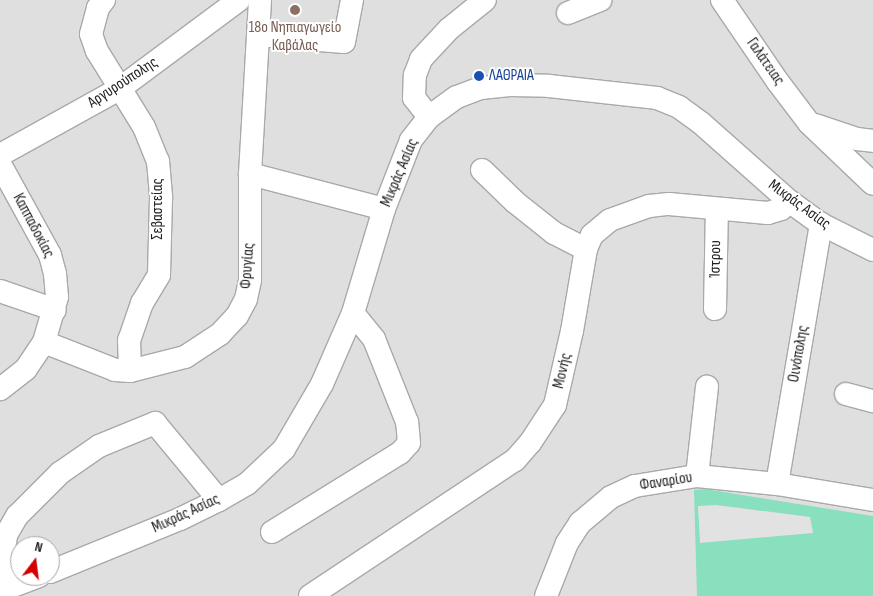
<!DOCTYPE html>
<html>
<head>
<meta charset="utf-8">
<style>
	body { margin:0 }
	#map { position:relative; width:873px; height:596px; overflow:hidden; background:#f2efe9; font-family:"Sofia Sans Condensed",sans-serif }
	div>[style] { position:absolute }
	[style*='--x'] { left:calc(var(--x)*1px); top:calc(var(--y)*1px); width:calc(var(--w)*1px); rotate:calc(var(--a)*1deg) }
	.residential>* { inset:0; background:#e0dfdf }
	.pitch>* { inset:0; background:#88e0be }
	.parking>* { inset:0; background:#e2e2e2 }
	.roads { filter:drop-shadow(1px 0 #a9a9a9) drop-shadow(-1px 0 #a9a9a9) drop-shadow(0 1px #a9a9a9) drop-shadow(0 -1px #a9a9a9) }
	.minor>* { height:22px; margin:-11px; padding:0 11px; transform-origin:11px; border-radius:11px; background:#fff }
	.dots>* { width:14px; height:14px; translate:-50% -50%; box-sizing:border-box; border:2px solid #fff; border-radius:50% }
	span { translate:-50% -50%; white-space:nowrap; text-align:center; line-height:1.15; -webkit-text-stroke:4px #fff; paint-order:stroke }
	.education-label { font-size:16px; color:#785e54 }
	.street-label { font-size:16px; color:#222 }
	.transit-label { font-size:16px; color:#164399 }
	.left { translate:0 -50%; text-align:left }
	.north { position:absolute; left:10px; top:536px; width:50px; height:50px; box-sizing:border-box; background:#fff; border:1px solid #a7a7a7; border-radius:50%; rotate:15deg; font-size:14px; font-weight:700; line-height:20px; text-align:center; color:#222 }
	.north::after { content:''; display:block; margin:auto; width:18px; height:22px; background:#d40000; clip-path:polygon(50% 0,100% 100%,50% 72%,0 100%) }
</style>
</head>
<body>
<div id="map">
	<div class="residential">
		<i style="clip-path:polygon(evenodd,0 0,873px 0,873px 596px,0 596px,0 0,20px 546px,50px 546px,50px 576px,20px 576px,20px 546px)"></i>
	</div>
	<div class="pitch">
		<i style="clip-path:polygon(705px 489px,873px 516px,873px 596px,697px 596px,694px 490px)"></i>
	</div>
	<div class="parking">
		<i style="clip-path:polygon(716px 505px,810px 517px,813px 533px,700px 543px,698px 506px)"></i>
	</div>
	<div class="roads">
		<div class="minor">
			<i style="--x:104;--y:0;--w:10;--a:127"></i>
			<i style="--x:98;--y:8;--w:27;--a:105"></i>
			<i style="--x:91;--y:34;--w:18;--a:71"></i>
			<i style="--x:97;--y:51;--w:89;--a:58.3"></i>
			<i style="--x:144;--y:127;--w:37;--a:68"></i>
			<i style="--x:158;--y:161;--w:37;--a:85"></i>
			<i style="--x:161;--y:198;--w:77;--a:91.5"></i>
			<i style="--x:159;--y:275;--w:33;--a:121"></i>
			<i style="--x:142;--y:303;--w:39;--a:109"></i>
			<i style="--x:129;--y:340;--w:31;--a:88"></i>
			<i style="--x:722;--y:0;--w:99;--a:55.7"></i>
			<i style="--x:778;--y:82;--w:51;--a:52.9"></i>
			<i style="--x:809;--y:123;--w:88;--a:43.6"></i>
			<i style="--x:568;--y:13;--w:35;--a:-22"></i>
			<i style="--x:259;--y:35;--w:85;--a:4.7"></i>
			<i style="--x:344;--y:42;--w:43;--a:-79.2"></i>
			<i style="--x:429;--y:117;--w:24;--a:-128"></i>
			<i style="--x:414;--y:98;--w:23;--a:-88"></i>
			<i style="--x:415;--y:75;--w:17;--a:-69"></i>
			<i style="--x:421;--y:59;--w:41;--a:-47"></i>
			<i style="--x:449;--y:29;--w:46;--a:-38.9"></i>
			<i style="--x:815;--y:125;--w:44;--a:18.4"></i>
			<i style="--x:857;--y:139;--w:16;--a:7"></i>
			<i style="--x:0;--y:155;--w:136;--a:-29"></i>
			<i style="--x:119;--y:89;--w:149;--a:-36.6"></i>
			<i style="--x:0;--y:164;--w:104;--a:61.2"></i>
			<i style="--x:50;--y:255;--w:20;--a:75"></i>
			<i style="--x:55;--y:274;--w:23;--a:85"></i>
			<i style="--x:57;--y:297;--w:47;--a:106.1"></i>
			<i style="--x:44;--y:342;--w:32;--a:124"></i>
			<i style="--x:26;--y:369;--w:33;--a:142"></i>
			<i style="--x:482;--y:170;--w:46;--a:44.1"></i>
			<i style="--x:515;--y:202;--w:50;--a:38.5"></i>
			<i style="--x:554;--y:233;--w:36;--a:27"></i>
			<i style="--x:250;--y:174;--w:138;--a:14.6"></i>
			<i style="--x:0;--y:291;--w:58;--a:19.1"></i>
			<i style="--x:715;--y:309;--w:100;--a:-88.9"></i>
			<i style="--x:44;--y:342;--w:76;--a:21.5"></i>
			<i style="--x:115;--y:370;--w:15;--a:4"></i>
			<i style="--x:130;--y:371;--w:57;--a:-14.3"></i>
			<i style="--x:185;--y:357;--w:42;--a:-33.3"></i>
			<i style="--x:220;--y:334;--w:25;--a:-47"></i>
			<i style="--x:237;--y:316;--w:19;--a:-62"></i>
			<i style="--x:246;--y:299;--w:19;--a:-78"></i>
			<i style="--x:250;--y:280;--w:106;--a:-90"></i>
			<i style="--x:250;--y:174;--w:174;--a:-86.7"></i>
			<i style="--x:846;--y:394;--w:28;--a:15"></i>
			<i style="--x:697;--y:476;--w:90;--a:-83.6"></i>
			<i style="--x:777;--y:484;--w:264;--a:-80.4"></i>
			<i style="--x:272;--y:532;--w:150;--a:-31.7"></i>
			<i style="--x:400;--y:453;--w:13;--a:-48"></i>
			<i style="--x:409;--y:443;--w:21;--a:-95"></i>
			<i style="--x:407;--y:422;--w:89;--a:-111.7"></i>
			<i style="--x:374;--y:339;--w:33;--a:-129"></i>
			<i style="--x:50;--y:572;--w:140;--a:-22.2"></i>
			<i style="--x:180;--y:519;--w:43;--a:-26"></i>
			<i style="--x:219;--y:500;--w:32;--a:-30"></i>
			<i style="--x:247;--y:484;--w:51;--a:-43.4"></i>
			<i style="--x:284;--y:449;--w:75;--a:-59.7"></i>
			<i style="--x:322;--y:384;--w:77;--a:-66.4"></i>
			<i style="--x:353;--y:313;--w:109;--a:-73.4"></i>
			<i style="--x:384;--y:209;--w:74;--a:-68.6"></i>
			<i style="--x:411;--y:140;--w:29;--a:-52"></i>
			<i style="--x:429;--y:117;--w:34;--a:-36"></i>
			<i style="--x:457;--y:97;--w:26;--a:-21"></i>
			<i style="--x:481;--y:88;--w:29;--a:-6"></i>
			<i style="--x:510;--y:85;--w:39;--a:1"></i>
			<i style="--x:549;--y:86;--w:109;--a:6.3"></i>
			<i style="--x:657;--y:98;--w:24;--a:22"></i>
			<i style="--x:679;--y:107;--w:27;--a:36"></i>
			<i style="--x:701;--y:123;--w:118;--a:41.6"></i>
			<i style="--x:789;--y:201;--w:39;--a:36"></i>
			<i style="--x:821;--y:224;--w:58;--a:26.6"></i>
			<i style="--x:6;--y:589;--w:32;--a:-95"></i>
			<i style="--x:3;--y:557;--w:22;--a:-82"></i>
			<i style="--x:6;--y:535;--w:22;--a:-60"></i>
			<i style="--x:17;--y:516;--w:61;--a:-45"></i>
			<i style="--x:60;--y:473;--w:47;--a:-34.7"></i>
			<i style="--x:99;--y:446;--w:61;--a:-22.3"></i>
			<i style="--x:155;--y:423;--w:100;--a:50.3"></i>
			<i style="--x:0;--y:591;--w:42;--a:-21"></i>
			<i style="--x:310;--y:596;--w:246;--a:-33.6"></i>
			<i style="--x:515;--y:460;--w:23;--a:-49"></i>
			<i style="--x:530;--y:443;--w:45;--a:-56.7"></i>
			<i style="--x:555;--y:405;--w:76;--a:-77.1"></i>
			<i style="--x:572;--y:331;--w:83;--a:-80.3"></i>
			<i style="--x:586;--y:249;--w:15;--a:-67"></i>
			<i style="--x:592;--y:235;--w:23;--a:-40"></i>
			<i style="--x:610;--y:220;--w:41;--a:-19.7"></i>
			<i style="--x:649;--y:206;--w:20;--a:-6"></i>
			<i style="--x:669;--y:204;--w:99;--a:5.2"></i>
			<i style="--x:768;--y:213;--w:14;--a:-17"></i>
			<i style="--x:781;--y:209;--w:11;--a:-45"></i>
			<i style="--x:546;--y:596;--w:57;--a:-68.4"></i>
			<i style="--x:567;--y:543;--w:24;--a:-57"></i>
			<i style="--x:580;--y:523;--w:40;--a:-40"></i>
			<i style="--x:611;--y:497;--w:26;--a:-25"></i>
			<i style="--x:635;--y:486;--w:63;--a:-9.2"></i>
			<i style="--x:697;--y:476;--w:80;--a:5.7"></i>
			<i style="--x:777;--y:484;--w:97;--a:9.5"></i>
		</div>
	</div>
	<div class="dots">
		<i style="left:295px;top:10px;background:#8d6e63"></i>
		<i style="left:479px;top:76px;background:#1a4fb4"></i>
	</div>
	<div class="education-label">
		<span style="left:295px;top:37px">18ο Νηπιαγωγείο<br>Καβάλας</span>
	</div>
	<div class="street-label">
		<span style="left:765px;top:62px;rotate:55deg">Γαλάτειας</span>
		<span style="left:123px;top:83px;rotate:-33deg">Αργυρούπολης</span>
		<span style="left:400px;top:173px;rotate:-67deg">Μικράς Ασίας</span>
		<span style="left:799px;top:205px;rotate:36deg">Μικράς Ασίας</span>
		<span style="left:158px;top:209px;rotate:-90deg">Σεβαστείας</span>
		<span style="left:33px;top:226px;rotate:62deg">Καππαδοκίας</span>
		<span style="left:716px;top:259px;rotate:-89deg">Ίστρου</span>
		<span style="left:248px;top:266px;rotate:-86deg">Φρυγίας</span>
		<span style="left:799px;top:354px;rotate:-80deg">Οινόπολης</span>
		<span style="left:563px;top:371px;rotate:-77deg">Μονής</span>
		<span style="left:666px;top:482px;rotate:-9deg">Φαναρίου</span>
		<span style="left:186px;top:514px;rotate:-25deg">Μικράς Ασίας</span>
	</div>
	<div class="transit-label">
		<span class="left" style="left:489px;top:76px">ΛΑΘΡΑΙΑ</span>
	</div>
	<div class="north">N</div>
</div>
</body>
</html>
